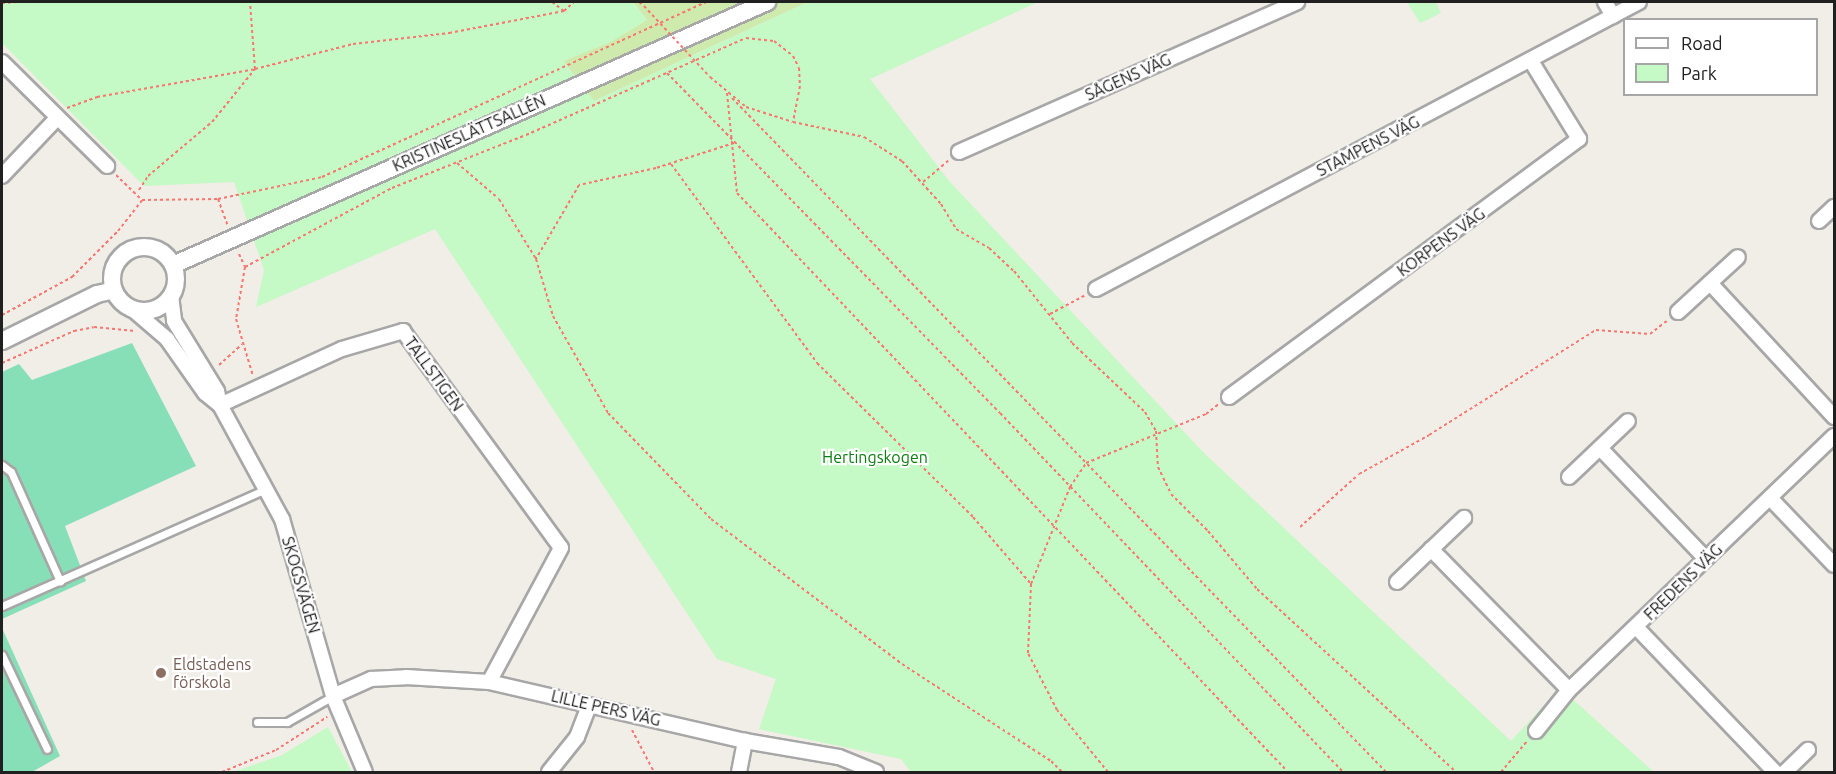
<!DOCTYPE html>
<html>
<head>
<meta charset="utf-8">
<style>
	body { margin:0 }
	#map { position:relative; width:1836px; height:774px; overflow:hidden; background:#f1ede7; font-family:Ubuntu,sans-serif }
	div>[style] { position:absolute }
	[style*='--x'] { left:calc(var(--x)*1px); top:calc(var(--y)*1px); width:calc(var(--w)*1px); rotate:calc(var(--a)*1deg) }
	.grass>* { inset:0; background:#cfeaad }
	.park>* { inset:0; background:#c5f9c6 }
	.pitch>* { inset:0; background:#86dfb7 }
	.path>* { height:2px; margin-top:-1px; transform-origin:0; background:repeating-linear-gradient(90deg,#f9756f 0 3px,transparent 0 6px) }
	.roads { filter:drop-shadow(2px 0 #a7a7a7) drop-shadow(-2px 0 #a7a7a7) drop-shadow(0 2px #a7a7a7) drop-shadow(0 -2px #a7a7a7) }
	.service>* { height:7px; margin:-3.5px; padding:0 3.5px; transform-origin:3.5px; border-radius:3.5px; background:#fff }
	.minor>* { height:14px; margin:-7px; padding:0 7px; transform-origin:7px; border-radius:7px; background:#fff }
	.tertiary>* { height:16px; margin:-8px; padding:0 8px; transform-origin:8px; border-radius:8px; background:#fff }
	.tertiary>.ring { margin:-8px; padding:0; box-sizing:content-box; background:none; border:16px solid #fff; border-radius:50% }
	.path-bridge>* { height:2px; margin-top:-1px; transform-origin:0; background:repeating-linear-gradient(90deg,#f9756f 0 3px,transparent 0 6px) }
	.dots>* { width:16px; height:16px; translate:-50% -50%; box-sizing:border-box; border:3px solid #fff; border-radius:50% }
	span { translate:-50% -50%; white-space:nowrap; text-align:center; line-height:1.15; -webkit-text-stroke:4.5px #fff; paint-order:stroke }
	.street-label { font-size:16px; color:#202020 }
	.park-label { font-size:16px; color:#0c800f }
	.education-label { font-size:16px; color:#785e54 }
	.left { translate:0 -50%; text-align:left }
	.frame { position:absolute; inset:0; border:3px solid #202020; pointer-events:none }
	.legend { position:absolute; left:1623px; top:18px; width:195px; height:78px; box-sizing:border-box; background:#fff; border:2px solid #a6a6a6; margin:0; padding:8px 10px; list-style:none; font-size:18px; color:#202020 }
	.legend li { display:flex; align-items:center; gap:12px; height:30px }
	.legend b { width:30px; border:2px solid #a6a6a6 }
</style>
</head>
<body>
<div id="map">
	<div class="grass">
		<i style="clip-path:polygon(633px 2px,808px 2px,594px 101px,563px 61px,610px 42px,647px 20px)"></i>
	</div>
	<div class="park">
		<i style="clip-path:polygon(2px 2px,633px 2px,647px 20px,610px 42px,563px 61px,594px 101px,808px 2px,1038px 2px,870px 79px,950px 182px,1204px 453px,1511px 741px,1560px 688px,1654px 772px,911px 772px,901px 759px,759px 729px,776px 679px,717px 659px,435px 229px,256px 307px,264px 270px,234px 182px,144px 186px,2px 43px)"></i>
		<i style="clip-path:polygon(1407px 2px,1436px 2px,1441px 13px,1420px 23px)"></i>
		<i style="clip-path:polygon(328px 727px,352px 772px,233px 772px,282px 755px)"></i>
	</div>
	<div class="pitch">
		<i style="clip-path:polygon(132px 343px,196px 466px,65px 526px,86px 581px,2px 619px,2px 372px,19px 364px,32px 380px)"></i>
		<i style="clip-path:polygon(2px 628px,60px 756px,32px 772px,2px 772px)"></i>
	</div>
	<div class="path">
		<i style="--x:552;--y:2;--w:15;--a:37"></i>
		<i style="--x:639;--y:2;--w:6;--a:39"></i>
		<i style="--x:2;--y:3;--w:16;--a:-4"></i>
		<i style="--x:667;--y:73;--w:476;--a:45.6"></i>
		<i style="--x:1000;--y:413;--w:497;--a:46.3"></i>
		<i style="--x:710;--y:77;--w:47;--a:39.8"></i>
		<i style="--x:746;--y:107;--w:49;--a:17.7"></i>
		<i style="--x:793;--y:122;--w:73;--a:11.9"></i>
		<i style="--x:864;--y:137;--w:45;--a:32.3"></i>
		<i style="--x:902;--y:161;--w:58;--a:47.8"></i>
		<i style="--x:941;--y:204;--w:29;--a:59"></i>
		<i style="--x:956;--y:229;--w:38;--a:30"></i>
		<i style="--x:989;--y:248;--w:34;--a:43"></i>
		<i style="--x:1014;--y:271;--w:92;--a:51.1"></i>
		<i style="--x:1072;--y:343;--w:100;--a:43.4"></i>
		<i style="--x:1145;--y:412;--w:22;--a:60"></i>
		<i style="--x:1156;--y:431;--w:36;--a:87"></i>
		<i style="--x:1158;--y:467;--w:30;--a:64"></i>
		<i style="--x:1171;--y:494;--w:52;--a:45"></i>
		<i style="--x:1208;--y:531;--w:76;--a:49.8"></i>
		<i style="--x:1257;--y:589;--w:270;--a:42.6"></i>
		<i style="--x:727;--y:93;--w:100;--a:84.3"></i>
		<i style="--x:737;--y:193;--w:799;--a:46.42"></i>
		<i style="--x:732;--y:98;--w:939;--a:45.86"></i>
		<i style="--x:67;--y:108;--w:32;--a:-20"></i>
		<i style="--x:97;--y:97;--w:160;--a:-10"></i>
		<i style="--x:255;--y:69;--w:101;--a:-14.3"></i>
		<i style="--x:353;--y:44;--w:97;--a:-6.5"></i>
		<i style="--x:449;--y:33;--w:117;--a:-10.8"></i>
		<i style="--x:564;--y:11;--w:13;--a:-42"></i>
		<i style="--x:734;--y:143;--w:82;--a:162.2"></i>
		<i style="--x:656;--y:168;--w:79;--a:167.6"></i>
		<i style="--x:579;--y:185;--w:86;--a:120.2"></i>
		<i style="--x:536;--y:259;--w:59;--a:73.4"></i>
		<i style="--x:553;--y:316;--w:112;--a:60.4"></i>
		<i style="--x:608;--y:413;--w:148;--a:45.8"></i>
		<i style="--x:711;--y:519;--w:240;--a:37.2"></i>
		<i style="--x:902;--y:664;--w:178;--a:33.1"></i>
		<i style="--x:1051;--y:761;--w:16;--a:45"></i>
		<i style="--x:457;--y:163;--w:55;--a:40.6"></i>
		<i style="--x:499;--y:199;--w:70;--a:58.3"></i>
		<i style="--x:671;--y:164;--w:247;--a:53.7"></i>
		<i style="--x:817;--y:363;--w:219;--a:44.6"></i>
		<i style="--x:973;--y:517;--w:89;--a:49.1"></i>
		<i style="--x:116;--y:175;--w:36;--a:44"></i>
		<i style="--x:923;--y:182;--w:33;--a:-40"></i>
		<i style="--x:139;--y:190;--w:17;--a:-57"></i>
		<i style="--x:148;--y:176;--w:84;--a:-40.2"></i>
		<i style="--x:212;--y:122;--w:68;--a:-50.9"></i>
		<i style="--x:255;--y:69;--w:67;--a:-94.3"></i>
		<i style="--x:218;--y:199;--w:27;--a:70"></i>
		<i style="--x:239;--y:254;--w:14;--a:65"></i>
		<i style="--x:245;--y:267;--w:53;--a:99.8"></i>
		<i style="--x:236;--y:319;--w:59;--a:73.4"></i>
		<i style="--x:245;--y:267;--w:167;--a:-28.3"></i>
		<i style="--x:392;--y:188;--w:144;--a:-21.6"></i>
		<i style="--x:526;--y:135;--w:240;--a:-23.8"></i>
		<i style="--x:746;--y:38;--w:28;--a:6"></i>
		<i style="--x:774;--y:41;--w:24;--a:38"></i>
		<i style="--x:793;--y:56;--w:13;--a:63"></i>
		<i style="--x:799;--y:68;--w:18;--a:87"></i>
		<i style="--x:800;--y:86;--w:36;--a:101"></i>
		<i style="--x:1050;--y:314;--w:40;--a:-28"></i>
		<i style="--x:2;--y:315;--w:80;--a:-28.5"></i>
		<i style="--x:72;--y:277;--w:65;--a:-45"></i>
		<i style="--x:118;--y:231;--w:39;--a:-52"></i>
		<i style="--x:142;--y:200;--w:76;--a:-0.8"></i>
		<i style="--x:218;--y:199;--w:106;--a:-11.9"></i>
		<i style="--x:322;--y:177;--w:422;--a:-24.5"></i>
		<i style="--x:2;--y:363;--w:79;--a:-24"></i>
		<i style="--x:74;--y:331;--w:20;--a:-11"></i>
		<i style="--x:94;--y:327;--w:41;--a:5.6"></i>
		<i style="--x:219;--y:365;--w:31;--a:-42"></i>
		<i style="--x:1300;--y:527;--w:79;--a:-41.9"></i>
		<i style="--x:1359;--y:474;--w:80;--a:-29.1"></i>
		<i style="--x:1429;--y:435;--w:197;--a:-32.2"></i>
		<i style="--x:1596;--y:330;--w:54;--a:4.2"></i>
		<i style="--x:1650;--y:334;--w:23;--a:-38"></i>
		<i style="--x:632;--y:730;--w:47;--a:62.4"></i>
		<i style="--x:222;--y:772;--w:58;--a:-22.2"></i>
		<i style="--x:276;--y:750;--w:61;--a:-32.9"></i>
		<i style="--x:1108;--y:772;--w:80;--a:-129.4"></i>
		<i style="--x:1057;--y:710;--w:64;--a:-117"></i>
		<i style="--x:1028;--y:653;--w:69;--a:-87.5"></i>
		<i style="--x:1031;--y:584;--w:105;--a:-68.1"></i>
		<i style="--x:1070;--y:487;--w:29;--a:-56"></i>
		<i style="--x:1086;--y:463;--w:130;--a:-22.2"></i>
		<i style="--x:1206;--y:414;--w:16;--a:-38"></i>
		<i style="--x:1501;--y:772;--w:42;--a:-49.8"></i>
	</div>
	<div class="roads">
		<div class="service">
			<i style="--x:2;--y:465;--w:11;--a:38"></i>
			<i style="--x:11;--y:472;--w:120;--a:65.8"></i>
			<i style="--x:2;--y:606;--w:289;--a:-23.9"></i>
			<i style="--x:2;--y:655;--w:104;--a:64.4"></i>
			<i style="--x:257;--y:722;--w:30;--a:0"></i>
			<i style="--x:287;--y:722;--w:53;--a:-29.5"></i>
		</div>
		<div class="minor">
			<i style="--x:1605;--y:2;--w:16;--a:60"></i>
			<i style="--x:2;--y:62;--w:148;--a:44.7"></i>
			<i style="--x:959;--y:152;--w:370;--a:-23.9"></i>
			<i style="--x:2;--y:176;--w:80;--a:-46.5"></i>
			<i style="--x:1819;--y:221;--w:21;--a:-43"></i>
			<i style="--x:1710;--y:283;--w:183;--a:47.2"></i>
			<i style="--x:1096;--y:289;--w:614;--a:-27.86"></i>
			<i style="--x:171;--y:295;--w:26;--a:83"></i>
			<i style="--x:174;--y:321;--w:82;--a:58.4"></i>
			<i style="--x:217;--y:391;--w:14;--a:78"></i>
			<i style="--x:220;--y:405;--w:130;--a:61.5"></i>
			<i style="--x:282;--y:519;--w:184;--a:73.9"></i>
			<i style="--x:333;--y:696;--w:82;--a:67.2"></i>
			<i style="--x:131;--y:308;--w:48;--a:40.7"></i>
			<i style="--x:167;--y:339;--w:66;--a:54.9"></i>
			<i style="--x:205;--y:393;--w:19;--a:39"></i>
			<i style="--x:1678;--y:312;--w:81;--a:-42.5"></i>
			<i style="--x:1229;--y:397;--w:435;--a:-36.4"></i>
			<i style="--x:1579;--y:139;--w:92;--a:-121.6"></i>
			<i style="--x:220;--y:405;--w:134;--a:-24.7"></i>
			<i style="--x:342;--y:349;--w:64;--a:-16.4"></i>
			<i style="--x:403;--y:331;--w:268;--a:53.9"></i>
			<i style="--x:561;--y:548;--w:152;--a:118.2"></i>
			<i style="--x:1600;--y:448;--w:153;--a:46.3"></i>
			<i style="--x:1569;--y:477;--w:81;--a:-43.5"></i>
			<i style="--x:1771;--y:499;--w:91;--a:46.3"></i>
			<i style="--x:1431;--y:549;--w:197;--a:45.6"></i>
			<i style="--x:1397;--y:582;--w:93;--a:-43.7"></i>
			<i style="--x:1636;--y:627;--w:201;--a:46.2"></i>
			<i style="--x:333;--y:696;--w:42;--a:-24.1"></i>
			<i style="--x:371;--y:679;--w:35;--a:-3"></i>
			<i style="--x:406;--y:677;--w:83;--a:3.4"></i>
			<i style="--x:489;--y:682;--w:263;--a:13"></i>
			<i style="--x:745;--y:741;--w:95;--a:9.7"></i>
			<i style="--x:839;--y:757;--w:40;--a:22"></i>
			<i style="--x:1536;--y:731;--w:53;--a:-51.2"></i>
			<i style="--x:1569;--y:690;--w:367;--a:-43.8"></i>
			<i style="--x:549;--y:772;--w:45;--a:-51.3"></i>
			<i style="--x:577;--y:737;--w:34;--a:-69"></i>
			<i style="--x:739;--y:772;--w:32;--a:-79"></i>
			<i style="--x:1785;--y:772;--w:32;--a:-44"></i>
		</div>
		<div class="tertiary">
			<i class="ring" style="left:112px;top:247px;width:48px;height:48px"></i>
			<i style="--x:173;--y:265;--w:650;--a:-23.88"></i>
			<i style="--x:2;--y:341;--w:106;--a:-26.3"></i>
			<i style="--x:97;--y:294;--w:17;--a:-13"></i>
		</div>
	</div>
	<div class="path-bridge">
		<i style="--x:644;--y:6;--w:97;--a:47.1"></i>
	</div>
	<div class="dots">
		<i style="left:161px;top:673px;background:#8d6e63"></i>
	</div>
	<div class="street-label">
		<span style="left:1128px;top:77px;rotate:-24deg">SÅGENS VÄG</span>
		<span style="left:469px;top:133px;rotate:-24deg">KRISTINESLÄTTSALLÉN</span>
		<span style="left:1368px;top:146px;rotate:-27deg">STAMPENS VÄG</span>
		<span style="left:1441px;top:242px;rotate:-36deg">KORPENS VÄG</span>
		<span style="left:434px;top:374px;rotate:54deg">TALLSTIGEN</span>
		<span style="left:1683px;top:582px;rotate:-44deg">FREDENS VÄG</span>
		<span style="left:301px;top:585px;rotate:74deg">SKOGSVÄGEN</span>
		<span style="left:606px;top:708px;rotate:13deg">LILLE PERS VÄG</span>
	</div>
	<div class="park-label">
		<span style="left:875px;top:457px">Hertingskogen</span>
	</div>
	<div class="education-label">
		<span class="left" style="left:173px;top:673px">Eldstadens<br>förskola</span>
	</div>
	<div class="frame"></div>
	<ul class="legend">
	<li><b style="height:8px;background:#fff"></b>Road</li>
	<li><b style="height:16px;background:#c5f9c6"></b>Park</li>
	</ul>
</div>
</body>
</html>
